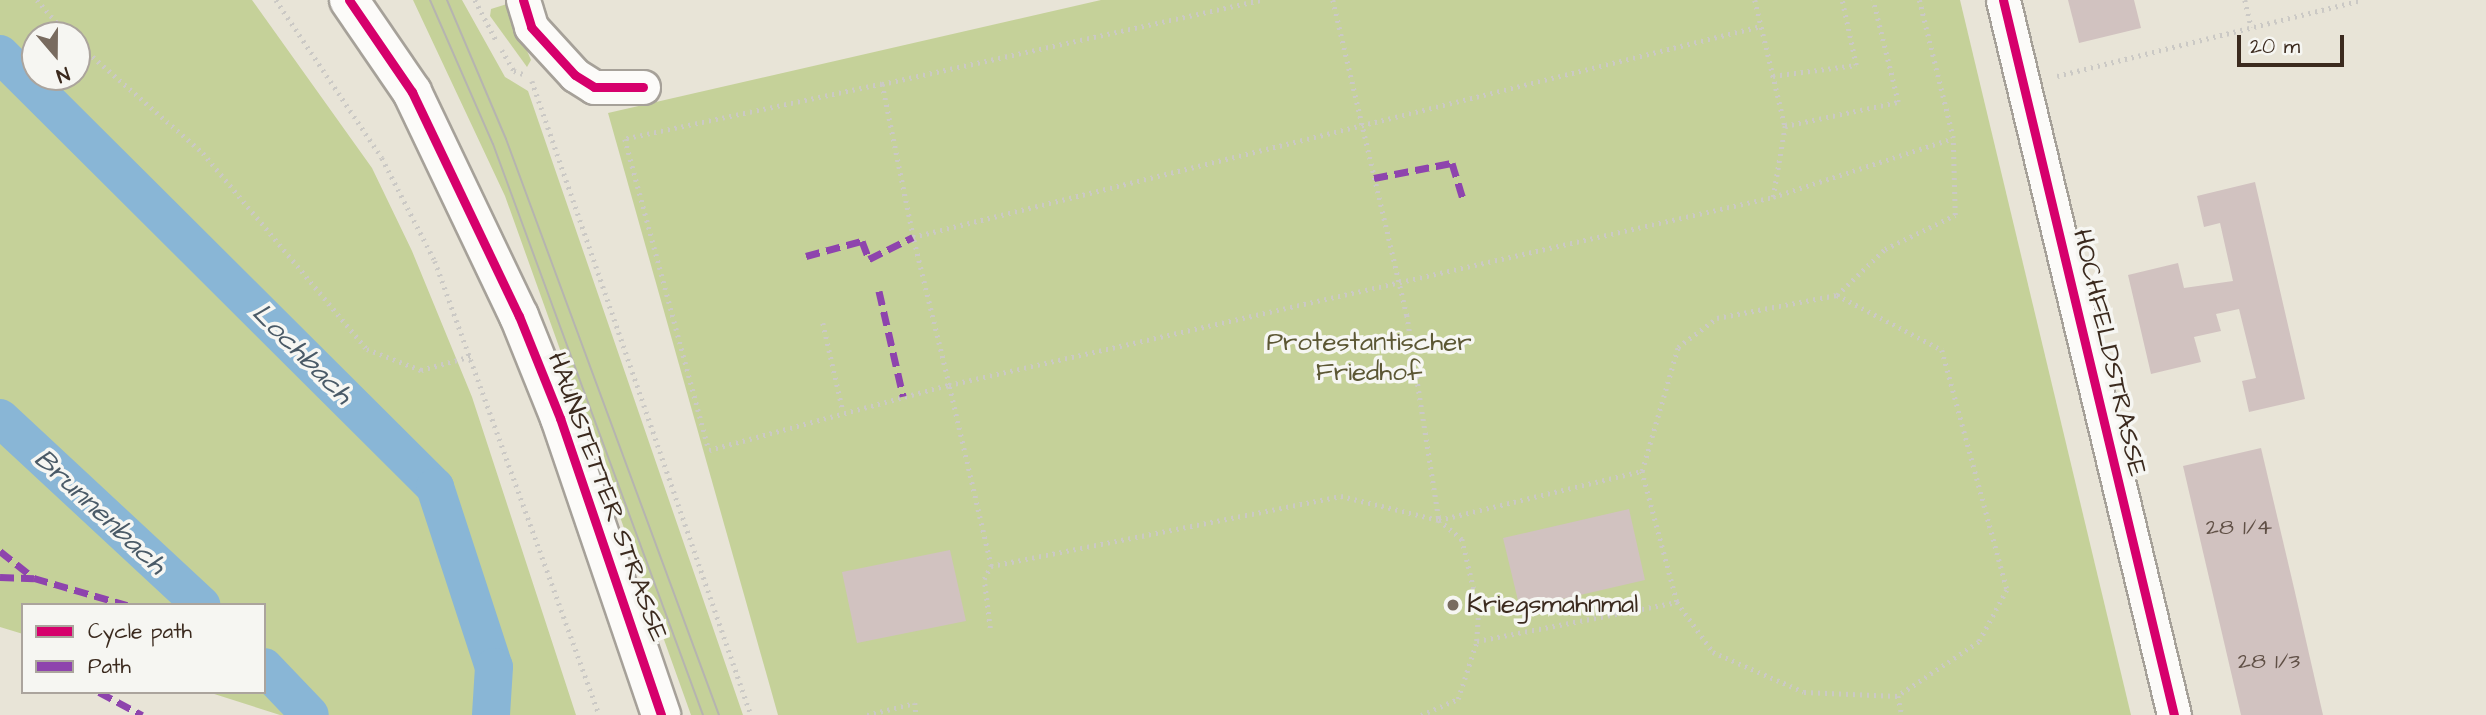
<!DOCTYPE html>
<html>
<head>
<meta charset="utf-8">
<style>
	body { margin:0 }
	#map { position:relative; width:2486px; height:715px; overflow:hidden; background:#e8e4d7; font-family:"Architects Daughter",sans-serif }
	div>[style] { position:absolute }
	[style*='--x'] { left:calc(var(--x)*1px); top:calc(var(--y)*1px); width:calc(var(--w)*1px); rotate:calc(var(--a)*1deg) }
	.green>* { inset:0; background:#c5d199 }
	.canal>* { height:38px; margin:-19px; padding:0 19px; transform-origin:19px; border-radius:19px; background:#89b6d6 }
	.building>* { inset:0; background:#d1c2c0 }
	.path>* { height:4.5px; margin-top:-2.25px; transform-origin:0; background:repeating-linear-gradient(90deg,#cbc9c5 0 2px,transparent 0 7px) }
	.roads { filter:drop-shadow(2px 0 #a6a199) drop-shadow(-2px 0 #a6a199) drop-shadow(0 2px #a6a199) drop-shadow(0 -2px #a6a199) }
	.street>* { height:33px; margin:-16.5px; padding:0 16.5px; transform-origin:16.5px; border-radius:16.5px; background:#fcfbf9 }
	.secondary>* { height:38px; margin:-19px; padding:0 19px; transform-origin:19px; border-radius:19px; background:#fcfbf9 }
	.tram>* { height:2px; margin:-1px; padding:0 1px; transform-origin:1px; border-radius:1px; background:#b6b4b0 }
	.quiet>* { height:7px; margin-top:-3.5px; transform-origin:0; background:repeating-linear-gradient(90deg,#8e44ad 0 14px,transparent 0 21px) }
	.cycleway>* { height:9px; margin:-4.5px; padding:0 4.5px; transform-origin:4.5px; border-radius:4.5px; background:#d6006c }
	.dots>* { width:19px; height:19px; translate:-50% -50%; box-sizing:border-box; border:4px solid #f6f6f2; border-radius:50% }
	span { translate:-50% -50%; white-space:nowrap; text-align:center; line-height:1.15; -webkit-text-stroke:7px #f6f6f2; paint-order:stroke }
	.number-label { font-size:23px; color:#605046 }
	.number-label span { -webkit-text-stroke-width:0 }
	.park-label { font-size:26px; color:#5c5734 }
	.street-label { font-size:26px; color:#3b2a1e }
	.poi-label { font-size:26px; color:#3b2a1e }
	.left { translate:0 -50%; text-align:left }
	.water-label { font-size:28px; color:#4a5a67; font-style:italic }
	.legend { position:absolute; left:21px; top:603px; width:245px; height:91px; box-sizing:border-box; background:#f6f6f2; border:2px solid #aba49d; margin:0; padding:9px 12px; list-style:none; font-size:21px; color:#3b2a1e }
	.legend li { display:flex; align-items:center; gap:14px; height:35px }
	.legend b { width:35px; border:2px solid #aba49d }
	.north { position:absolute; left:21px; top:21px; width:70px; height:70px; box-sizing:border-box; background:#f6f6f2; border:2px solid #aba49d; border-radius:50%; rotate:160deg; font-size:19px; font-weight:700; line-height:28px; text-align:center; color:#3b2a1e }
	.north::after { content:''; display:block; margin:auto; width:24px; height:32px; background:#786b5f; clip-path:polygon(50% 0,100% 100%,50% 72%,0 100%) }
	.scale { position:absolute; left:2237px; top:35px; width:107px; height:32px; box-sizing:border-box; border:4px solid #3b2a1e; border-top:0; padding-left:9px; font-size:21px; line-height:24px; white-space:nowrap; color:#3b2a1e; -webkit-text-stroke:5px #f6f6f2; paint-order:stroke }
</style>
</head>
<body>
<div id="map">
	<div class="green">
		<i style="clip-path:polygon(evenodd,0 0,252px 0,372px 168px,412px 251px,472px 397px,576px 715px,280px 715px,208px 692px,264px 692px,264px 605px,23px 605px,23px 634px,0 627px,0 0,77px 35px,77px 77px,35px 77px,35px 35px,77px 35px)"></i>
		<i style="clip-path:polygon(413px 0,462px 0,505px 77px,528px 91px,743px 715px,691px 715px,505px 196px)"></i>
		<i style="clip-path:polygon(1101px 0,1960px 0,2131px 715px,778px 715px,608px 113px)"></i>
		<i style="clip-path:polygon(507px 4px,531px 60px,527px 67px,490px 16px,491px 9px)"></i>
	</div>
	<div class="canal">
		<i style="--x:0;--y:54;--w:614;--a:44.87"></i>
		<i style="--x:435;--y:487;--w:189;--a:71.9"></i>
		<i style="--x:494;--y:667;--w:48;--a:93.6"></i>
		<i style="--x:0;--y:418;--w:275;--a:42.9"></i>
		<i style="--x:264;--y:667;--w:66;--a:46.2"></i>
	</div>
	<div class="building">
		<i style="clip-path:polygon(2068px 0,2134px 0,2141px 28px,2079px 43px)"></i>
		<i style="clip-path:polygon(2255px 182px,2305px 399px,2249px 412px,2242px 381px,2256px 378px,2239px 309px,2216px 314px,2221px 331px,2194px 337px,2201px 362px,2151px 374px,2128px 275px,2178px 263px,2184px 288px,2233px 281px,2220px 223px,2204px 227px,2197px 196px)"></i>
		<i style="clip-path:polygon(2261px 448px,2294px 588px,2323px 715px,2241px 715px,2183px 466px)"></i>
		<i style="clip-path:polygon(1629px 509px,1645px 580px,1520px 609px,1503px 538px)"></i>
		<i style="clip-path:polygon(950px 550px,966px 621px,857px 643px,842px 572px)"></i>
	</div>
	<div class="path">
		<i style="--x:37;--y:0;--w:47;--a:48.5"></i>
		<i style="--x:276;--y:0;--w:190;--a:56.1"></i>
		<i style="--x:382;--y:158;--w:116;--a:62.8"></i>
		<i style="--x:435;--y:261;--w:483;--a:70.1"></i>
		<i style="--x:475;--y:0;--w:45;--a:62.3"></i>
		<i style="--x:1333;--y:0;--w:324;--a:76.8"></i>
		<i style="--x:1407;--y:315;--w:207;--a:81.1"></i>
		<i style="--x:1439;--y:520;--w:30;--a:40"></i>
		<i style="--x:1462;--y:539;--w:74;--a:76.7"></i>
		<i style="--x:1479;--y:611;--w:30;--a:94"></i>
		<i style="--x:1477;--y:641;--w:204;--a:-11"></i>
		<i style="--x:1677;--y:602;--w:62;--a:54.2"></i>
		<i style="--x:1713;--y:652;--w:99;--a:23.7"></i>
		<i style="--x:1804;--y:692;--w:94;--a:2.4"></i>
		<i style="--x:1755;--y:0;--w:130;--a:76.6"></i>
		<i style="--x:2245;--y:0;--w:28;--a:77"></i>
		<i style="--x:77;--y:43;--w:167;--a:41.1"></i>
		<i style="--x:203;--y:153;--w:256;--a:50.1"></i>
		<i style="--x:367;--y:349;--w:58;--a:21.3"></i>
		<i style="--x:421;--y:370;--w:53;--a:-15.4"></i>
		<i style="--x:502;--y:50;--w:24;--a:60"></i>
		<i style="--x:514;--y:71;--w:13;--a:18"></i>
		<i style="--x:1773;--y:76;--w:84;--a:-7.5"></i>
		<i style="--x:1856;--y:65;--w:66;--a:-102.2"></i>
		<i style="--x:2057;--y:76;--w:314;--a:-14"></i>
		<i style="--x:532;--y:81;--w:671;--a:70.94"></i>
		<i style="--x:882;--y:84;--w:263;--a:167.9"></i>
		<i style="--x:625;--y:139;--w:322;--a:74.9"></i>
		<i style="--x:709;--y:450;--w:249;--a:-15.2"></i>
		<i style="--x:949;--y:385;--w:152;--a:-103.7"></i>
		<i style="--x:913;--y:237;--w:874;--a:-13.97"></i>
		<i style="--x:1773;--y:197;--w:72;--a:-80.4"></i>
		<i style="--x:1785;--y:126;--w:116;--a:-12"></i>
		<i style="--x:1898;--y:102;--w:105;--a:-103.8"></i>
		<i style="--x:913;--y:237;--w:156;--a:-101.5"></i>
		<i style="--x:882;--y:84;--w:389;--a:-12.5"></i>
		<i style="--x:1837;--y:295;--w:66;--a:-43.8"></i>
		<i style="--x:1885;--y:249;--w:78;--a:-25.9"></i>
		<i style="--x:1955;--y:215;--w:77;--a:-91.5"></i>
		<i style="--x:823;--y:323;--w:90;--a:77.2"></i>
		<i style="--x:1642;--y:471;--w:136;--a:75"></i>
		<i style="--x:991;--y:566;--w:186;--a:-103.1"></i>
		<i style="--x:949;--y:385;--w:845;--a:-12.85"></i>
		<i style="--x:1773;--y:197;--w:189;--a:-18.1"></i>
		<i style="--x:1953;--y:138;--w:142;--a:-103.8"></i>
		<i style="--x:990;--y:628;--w:49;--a:-97"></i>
		<i style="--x:984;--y:579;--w:15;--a:-62"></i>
		<i style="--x:991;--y:566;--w:357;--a:-11.3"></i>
		<i style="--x:1341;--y:496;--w:101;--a:13.8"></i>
		<i style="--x:1439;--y:520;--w:209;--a:-13.6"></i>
		<i style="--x:1642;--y:471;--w:129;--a:-73.8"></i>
		<i style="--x:1678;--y:347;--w:49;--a:-36.6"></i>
		<i style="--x:1717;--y:318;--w:122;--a:-10.9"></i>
		<i style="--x:1837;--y:295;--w:119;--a:27.6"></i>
		<i style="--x:1942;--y:350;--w:249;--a:74.8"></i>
		<i style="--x:2007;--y:590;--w:59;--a:118.3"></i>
		<i style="--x:1979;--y:642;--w:97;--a:146.3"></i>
		<i style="--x:1898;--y:696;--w:19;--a:78"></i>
		<i style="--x:867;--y:715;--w:49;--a:-14"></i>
		<i style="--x:915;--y:703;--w:12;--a:85"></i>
		<i style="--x:1421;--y:715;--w:40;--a:-23.4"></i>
		<i style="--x:1458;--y:699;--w:61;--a:-71.9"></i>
	</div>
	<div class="roads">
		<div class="street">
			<i style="--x:523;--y:0;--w:28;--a:73"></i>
			<i style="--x:531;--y:27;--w:65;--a:47.5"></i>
			<i style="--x:575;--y:75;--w:22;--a:32"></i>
			<i style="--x:594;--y:87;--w:49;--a:0"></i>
			<i style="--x:2003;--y:0;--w:735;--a:76.55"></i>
		</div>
		<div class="secondary">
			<i style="--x:349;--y:0;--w:112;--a:55.6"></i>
			<i style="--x:412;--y:92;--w:248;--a:64.5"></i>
			<i style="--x:519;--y:316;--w:110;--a:68.1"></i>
			<i style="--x:560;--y:418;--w:314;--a:71.2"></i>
		</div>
	</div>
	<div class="tram">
		<i style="--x:430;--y:0;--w:157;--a:66.4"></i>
		<i style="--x:493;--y:144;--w:608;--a:69.81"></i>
		<i style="--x:447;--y:0;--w:151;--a:67"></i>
		<i style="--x:506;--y:139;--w:614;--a:69.71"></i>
	</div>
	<div class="quiet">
		<i style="--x:1374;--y:178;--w:79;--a:-10.9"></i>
		<i style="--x:1452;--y:163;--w:38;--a:73"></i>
		<i style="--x:806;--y:256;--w:58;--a:-15"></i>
		<i style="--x:862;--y:241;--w:19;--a:69"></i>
		<i style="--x:869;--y:259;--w:49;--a:-26.6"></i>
		<i style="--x:879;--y:291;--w:108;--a:77.1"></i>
		<i style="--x:0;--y:551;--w:43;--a:38.5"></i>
		<i style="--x:34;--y:578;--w:97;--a:16.2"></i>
		<i style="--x:0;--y:577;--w:34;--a:2"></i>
		<i style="--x:99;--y:692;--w:49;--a:28.1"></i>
	</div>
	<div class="cycleway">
		<i style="--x:349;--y:0;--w:112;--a:55.6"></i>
		<i style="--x:412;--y:92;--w:248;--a:64.5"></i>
		<i style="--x:519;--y:316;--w:110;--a:68.1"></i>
		<i style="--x:560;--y:418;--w:314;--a:71.2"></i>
		<i style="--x:523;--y:0;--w:28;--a:73"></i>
		<i style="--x:531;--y:27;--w:65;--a:47.5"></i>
		<i style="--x:575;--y:75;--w:22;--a:32"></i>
		<i style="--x:594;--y:87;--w:49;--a:0"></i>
		<i style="--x:2003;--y:0;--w:735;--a:76.55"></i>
	</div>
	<div class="dots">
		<i style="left:1453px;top:605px;background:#786b5f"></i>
	</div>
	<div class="number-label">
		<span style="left:2239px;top:527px">28 1/4</span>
		<span style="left:2269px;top:661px">28 1/3</span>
	</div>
	<div class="park-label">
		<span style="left:1369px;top:358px">Protestantischer<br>Friedhof</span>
	</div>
	<div class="street-label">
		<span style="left:2109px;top:353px;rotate:77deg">HOCHFELDSTRASSE</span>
		<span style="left:607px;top:497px;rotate:70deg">HAUNSTETTER STRASSE</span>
	</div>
	<div class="poi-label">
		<span class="left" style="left:1467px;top:605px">Kriegsmahnmal</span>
	</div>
	<div class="water-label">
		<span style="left:302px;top:354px;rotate:45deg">Lochbach</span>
		<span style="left:100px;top:512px;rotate:43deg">Brunnenbach</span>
	</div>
	<ul class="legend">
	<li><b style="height:9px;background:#d6006c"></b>Cycle path</li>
	<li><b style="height:9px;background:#8e44ad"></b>Path</li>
	</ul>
	<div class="north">N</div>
	<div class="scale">20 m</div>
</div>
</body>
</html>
